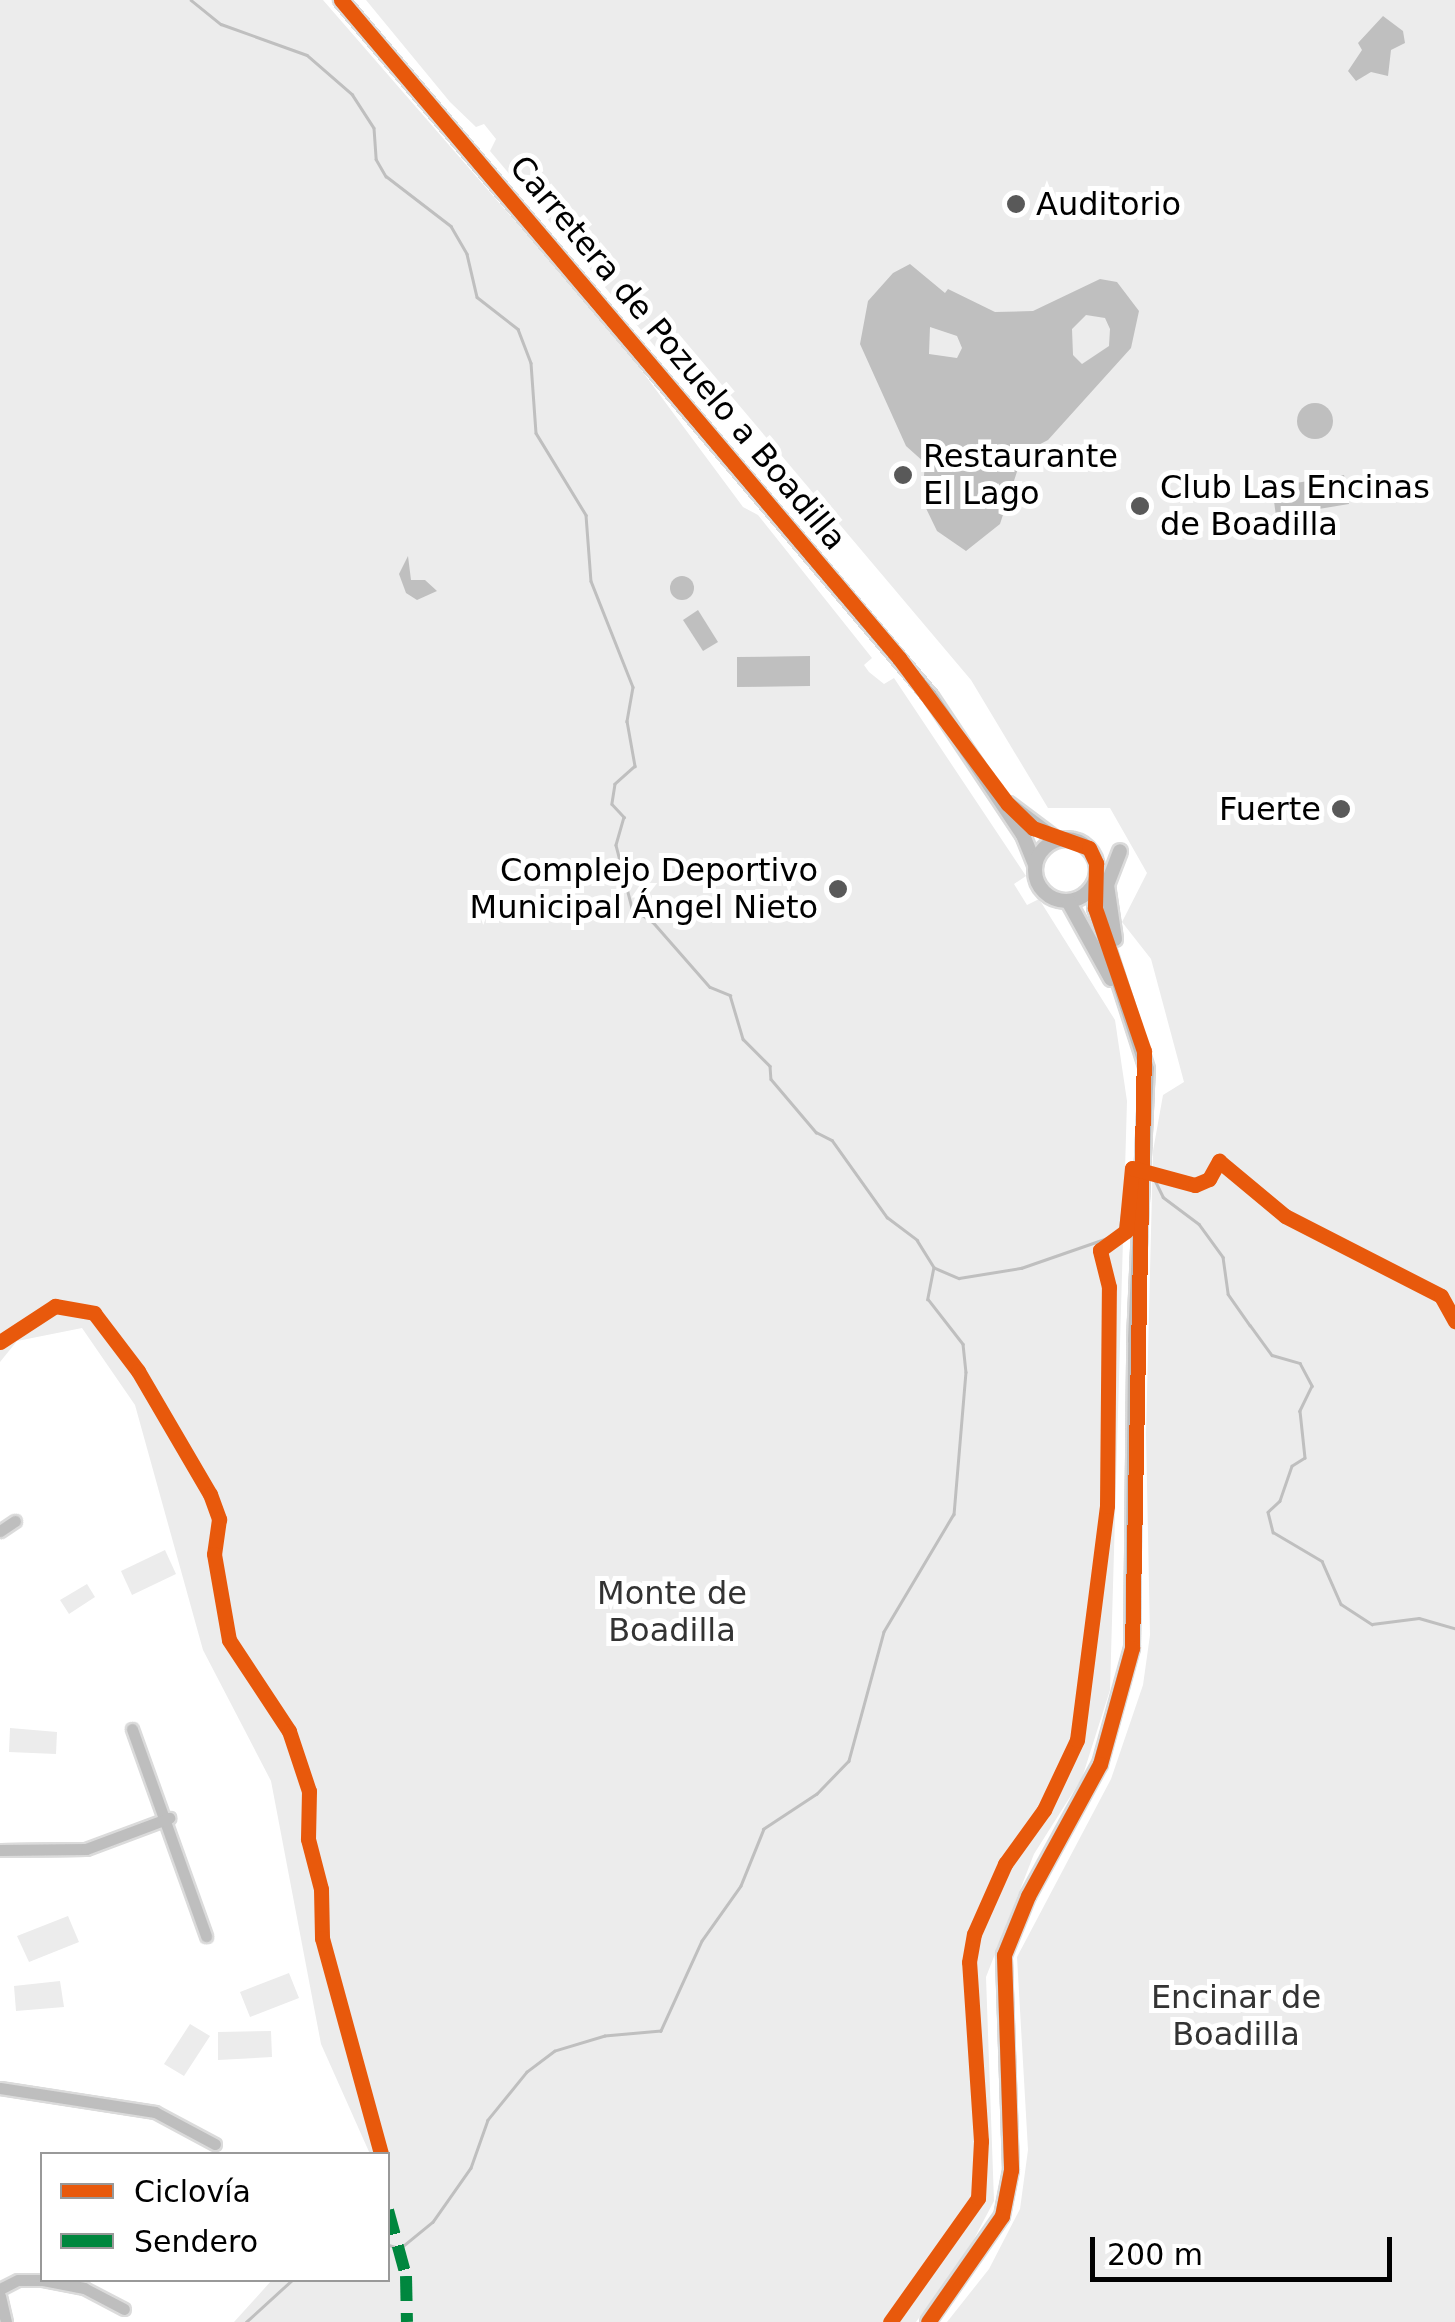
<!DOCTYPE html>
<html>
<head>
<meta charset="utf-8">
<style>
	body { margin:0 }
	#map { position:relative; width:1455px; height:2322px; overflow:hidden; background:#fff; font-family:"DejaVu Sans",sans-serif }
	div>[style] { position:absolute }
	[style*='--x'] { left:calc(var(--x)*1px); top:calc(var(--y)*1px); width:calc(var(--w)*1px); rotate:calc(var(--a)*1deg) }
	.green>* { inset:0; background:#ececec }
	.water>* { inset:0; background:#bfbfbf }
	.round { border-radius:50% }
	.stream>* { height:2.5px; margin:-1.25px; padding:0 1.25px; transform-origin:1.25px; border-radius:1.25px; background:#bfbfbf }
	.roads { filter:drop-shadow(2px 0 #dbdbdb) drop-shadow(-2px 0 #dbdbdb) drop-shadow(0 2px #dbdbdb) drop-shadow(0 -2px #dbdbdb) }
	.minor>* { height:11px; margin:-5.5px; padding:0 5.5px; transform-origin:5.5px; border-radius:5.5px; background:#bebebe }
	.major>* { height:14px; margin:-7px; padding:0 7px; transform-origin:7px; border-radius:7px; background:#bebebe }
	.major>.ring { margin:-7px; padding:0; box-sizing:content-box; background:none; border:14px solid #bebebe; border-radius:50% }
	.quiet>* { height:12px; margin-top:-6px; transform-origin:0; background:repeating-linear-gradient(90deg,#00873e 0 25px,transparent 0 37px) }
	.cycleway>* { height:15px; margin:-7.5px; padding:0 7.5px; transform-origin:7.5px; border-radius:7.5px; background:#e8590c }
	.dots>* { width:28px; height:28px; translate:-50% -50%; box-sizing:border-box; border:5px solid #fff; border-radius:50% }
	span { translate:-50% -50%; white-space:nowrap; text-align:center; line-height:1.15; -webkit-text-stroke:10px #fff; paint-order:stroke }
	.poi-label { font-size:32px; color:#000 }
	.left { translate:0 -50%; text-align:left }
	.right { translate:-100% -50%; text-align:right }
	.street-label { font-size:32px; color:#000 }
	.park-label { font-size:32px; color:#333 }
	.legend { position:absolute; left:40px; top:2152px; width:350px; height:130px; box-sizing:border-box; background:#fff; border:2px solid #999; margin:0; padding:12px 18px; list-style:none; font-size:30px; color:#000 }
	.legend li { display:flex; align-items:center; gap:20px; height:50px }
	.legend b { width:50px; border:2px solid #999 }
	.scale { position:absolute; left:1090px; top:2237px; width:302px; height:45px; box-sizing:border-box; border:5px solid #000; border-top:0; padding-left:12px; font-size:30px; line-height:35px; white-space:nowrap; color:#000; -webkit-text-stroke:8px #fff; paint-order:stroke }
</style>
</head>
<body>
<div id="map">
	<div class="green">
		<i style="clip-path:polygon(0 0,323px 0,622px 344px,743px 507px,758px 515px,872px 658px,864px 665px,869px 672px,884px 684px,894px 678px,1026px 876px,1014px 884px,1027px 905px,1039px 899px,1115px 1020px,1127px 1101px,1110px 1690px,1082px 1778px,1034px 1854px,986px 1977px,994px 2201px,965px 2256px,916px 2322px,234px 2322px,272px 2280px,388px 2280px,388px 2154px,370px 2154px,321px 2044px,271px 1781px,203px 1650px,135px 1405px,82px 1328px,17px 1341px,0 1362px)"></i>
		<i style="clip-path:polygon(366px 0,1455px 0,1455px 2322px,947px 2322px,989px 2269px,1020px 2209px,1028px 2150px,1017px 1957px,1111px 1779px,1143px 1685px,1150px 1635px,1146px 1434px,1153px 1151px,1163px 1095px,1184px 1082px,1151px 959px,1122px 922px,1147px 873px,1110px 808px,1048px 808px,971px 680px,678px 333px,657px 349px,490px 151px,496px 139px,484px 124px,476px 127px,450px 102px)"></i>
		<i style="clip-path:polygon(165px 1550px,176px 1574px,132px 1595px,121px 1571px)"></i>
		<i style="clip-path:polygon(87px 1584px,95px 1597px,69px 1614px,60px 1600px)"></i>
		<i style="clip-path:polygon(10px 1728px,57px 1732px,56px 1754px,9px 1752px)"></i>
		<i style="clip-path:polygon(68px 1916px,79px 1942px,29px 1962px,17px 1936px)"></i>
		<i style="clip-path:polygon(289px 1973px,299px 1998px,250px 2017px,240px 1992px)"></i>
		<i style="clip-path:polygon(60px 1981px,64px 2007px,16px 2011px,14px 1986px)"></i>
		<i style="clip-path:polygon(190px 2024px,210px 2036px,184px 2076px,164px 2064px)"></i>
		<i style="clip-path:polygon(271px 2031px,272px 2057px,218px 2060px,218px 2032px)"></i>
	</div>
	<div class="water">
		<i style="clip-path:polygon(1383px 16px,1403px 31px,1405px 43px,1391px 50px,1388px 76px,1371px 72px,1356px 81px,1348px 71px,1362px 50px,1358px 43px)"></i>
		<i style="clip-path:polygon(evenodd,910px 264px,945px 293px,948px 289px,995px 312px,1033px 311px,1100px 279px,1117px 282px,1139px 311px,1131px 348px,1048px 440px,1023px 453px,1000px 524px,966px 551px,937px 531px,922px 500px,925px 463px,906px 446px,860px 344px,868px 301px,893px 273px,910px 264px,1086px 315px,1105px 318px,1110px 329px,1109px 346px,1082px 364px,1073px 355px,1072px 329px,1086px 315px,910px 264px,930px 327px,957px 336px,962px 348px,957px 358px,929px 354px,930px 327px)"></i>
		<i class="round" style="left:1297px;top:403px;width:36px;height:36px"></i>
		<i style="clip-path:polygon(1344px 475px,1349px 504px,1276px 516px,1272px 487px)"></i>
		<i style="clip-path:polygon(408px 556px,411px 580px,425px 580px,437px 591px,417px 600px,406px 593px,399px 574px)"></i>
		<i class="round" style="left:670px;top:576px;width:24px;height:24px"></i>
		<i style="clip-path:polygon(698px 610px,718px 642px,703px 651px,683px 620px)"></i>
		<i style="clip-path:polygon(810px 656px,810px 686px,737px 687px,737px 657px)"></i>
	</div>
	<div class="stream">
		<i style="--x:191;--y:0;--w:38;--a:39"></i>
		<i style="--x:221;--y:24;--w:91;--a:19.8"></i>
		<i style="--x:307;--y:55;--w:60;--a:40.9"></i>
		<i style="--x:352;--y:94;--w:40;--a:57.1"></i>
		<i style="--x:374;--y:128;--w:31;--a:86"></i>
		<i style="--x:376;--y:159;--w:20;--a:60"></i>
		<i style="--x:386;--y:176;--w:82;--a:37.6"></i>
		<i style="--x:451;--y:226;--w:32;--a:60"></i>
		<i style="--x:467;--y:254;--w:44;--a:76.9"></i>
		<i style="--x:477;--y:297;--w:52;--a:38"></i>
		<i style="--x:518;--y:329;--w:36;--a:69"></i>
		<i style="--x:531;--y:363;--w:70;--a:85.9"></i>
		<i style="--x:536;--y:433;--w:96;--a:58.6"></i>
		<i style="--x:586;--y:515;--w:66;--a:85.7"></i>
		<i style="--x:591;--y:581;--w:114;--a:68.4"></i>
		<i style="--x:633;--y:687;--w:35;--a:100"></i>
		<i style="--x:627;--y:721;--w:46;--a:79.9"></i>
		<i style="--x:635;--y:766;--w:27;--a:138"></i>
		<i style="--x:615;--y:784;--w:20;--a:99"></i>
		<i style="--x:612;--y:804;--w:18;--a:47"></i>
		<i style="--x:624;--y:817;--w:29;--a:106"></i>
		<i style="--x:616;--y:845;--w:65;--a:75.7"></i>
		<i style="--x:632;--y:908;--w:25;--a:34"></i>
		<i style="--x:653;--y:922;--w:86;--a:48.8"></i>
		<i style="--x:710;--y:987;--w:22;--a:22"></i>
		<i style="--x:730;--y:995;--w:46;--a:73.5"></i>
		<i style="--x:743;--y:1039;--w:38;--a:45"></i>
		<i style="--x:770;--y:1066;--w:13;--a:86"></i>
		<i style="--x:771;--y:1079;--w:70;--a:49.7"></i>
		<i style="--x:816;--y:1132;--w:18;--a:27"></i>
		<i style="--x:832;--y:1140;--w:95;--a:54.5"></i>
		<i style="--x:887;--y:1217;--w:38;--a:37"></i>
		<i style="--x:917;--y:1240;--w:32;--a:58"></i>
		<i style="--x:934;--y:1267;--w:33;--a:101"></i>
		<i style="--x:928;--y:1299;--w:57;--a:52.1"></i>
		<i style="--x:963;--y:1344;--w:28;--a:84"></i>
		<i style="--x:966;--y:1372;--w:143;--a:94.8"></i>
		<i style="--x:954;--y:1514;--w:137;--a:120.7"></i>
		<i style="--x:884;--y:1632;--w:134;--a:105.2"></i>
		<i style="--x:849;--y:1761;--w:46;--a:134.1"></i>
		<i style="--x:817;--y:1794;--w:64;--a:146.6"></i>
		<i style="--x:764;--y:1829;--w:61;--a:112"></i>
		<i style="--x:741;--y:1886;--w:67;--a:125.3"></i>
		<i style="--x:702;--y:1941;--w:99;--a:114.5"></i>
		<i style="--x:661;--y:2031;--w:56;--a:174.9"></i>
		<i style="--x:605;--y:2036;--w:52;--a:163.3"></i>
		<i style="--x:555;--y:2051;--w:35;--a:143"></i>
		<i style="--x:527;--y:2072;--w:62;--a:129.1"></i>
		<i style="--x:488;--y:2120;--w:51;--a:109.5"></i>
		<i style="--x:471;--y:2168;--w:66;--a:125.1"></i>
		<i style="--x:433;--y:2222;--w:43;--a:140.7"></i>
		<i style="--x:400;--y:2249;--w:13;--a:-162"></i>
		<i style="--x:1152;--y:1174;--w:25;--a:64"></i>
		<i style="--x:1163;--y:1197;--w:45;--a:36.9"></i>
		<i style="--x:1199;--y:1224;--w:41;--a:54"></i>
		<i style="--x:1223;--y:1257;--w:37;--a:82"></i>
		<i style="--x:1228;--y:1294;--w:38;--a:55"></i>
		<i style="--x:1250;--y:1325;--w:37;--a:54"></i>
		<i style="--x:1272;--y:1355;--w:29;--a:16"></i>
		<i style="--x:1300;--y:1363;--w:26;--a:62"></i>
		<i style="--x:1312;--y:1386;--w:28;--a:116"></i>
		<i style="--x:1300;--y:1411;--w:47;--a:83.9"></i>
		<i style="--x:1305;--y:1458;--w:15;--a:148"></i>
		<i style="--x:1292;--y:1466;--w:37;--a:109"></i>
		<i style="--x:1280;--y:1501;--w:16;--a:137"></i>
		<i style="--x:1268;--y:1512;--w:21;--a:76"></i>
		<i style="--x:1273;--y:1532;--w:57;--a:30.6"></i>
		<i style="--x:1322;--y:1561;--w:47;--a:66.2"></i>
		<i style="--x:1341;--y:1604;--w:37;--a:33"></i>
		<i style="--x:1372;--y:1624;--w:47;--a:-7.3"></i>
		<i style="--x:1419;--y:1618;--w:37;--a:16"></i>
		<i style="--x:935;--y:1268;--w:26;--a:23"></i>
		<i style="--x:959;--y:1278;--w:63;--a:-9.2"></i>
		<i style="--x:1021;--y:1268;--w:104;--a:-19.1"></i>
		<i style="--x:1119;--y:1234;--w:63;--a:-81.7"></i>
		<i style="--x:1128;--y:1172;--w:9;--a:-32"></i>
		<i style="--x:246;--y:2322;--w:62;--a:-42.4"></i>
	</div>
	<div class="roads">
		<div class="minor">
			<i style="--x:0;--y:1531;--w:18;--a:-34"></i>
			<i style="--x:132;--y:1729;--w:220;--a:70.3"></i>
			<i style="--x:0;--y:1850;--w:86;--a:-0.7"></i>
			<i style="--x:86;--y:1849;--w:89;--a:-20.5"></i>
			<i style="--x:0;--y:2088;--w:157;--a:8.8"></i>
			<i style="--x:155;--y:2112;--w:68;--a:28.1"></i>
			<i style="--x:0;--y:2289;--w:20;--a:-27"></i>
			<i style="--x:18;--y:2280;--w:25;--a:0"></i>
			<i style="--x:43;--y:2280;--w:42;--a:11"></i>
			<i style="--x:84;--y:2288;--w:45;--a:27.7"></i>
			<i style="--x:0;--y:2296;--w:27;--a:77"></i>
		</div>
		<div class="major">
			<i style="--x:341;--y:0;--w:913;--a:49.75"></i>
			<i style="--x:931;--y:697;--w:166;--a:56.3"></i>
			<i style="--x:1023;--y:835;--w:31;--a:68"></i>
			<i style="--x:1009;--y:804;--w:60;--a:36.9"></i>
			<i class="ring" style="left:1035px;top:839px;width:48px;height:48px"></i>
			<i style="--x:1068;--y:901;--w:89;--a:61.1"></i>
			<i style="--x:1115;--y:939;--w:55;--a:-98.4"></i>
			<i style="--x:1107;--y:885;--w:36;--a:-69"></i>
			<i style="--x:928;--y:2322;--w:129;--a:-55.1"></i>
			<i style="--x:1002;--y:2216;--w:47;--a:-78.9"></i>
			<i style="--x:1011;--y:2170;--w:215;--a:-91.9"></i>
			<i style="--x:1004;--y:1955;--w:64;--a:-67.9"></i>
			<i style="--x:1028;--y:1896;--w:150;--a:-61.4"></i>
			<i style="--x:1100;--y:1764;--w:120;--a:-74.6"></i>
			<i style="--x:1132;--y:1648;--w:308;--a:-89.4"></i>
			<i style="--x:1135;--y:1340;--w:271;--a:-87.5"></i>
			<i style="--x:1147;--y:1069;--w:169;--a:-107.9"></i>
			<i style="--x:1095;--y:908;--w:32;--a:-86"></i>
		</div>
	</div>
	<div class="quiet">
		<i style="--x:388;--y:2210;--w:68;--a:74.7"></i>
		<i style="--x:406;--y:2276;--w:46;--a:88.8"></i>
	</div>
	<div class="cycleway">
		<i style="--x:341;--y:0;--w:863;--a:49.7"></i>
		<i style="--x:899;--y:658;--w:182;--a:53.3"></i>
		<i style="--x:1008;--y:804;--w:35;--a:44"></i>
		<i style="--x:1033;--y:828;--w:59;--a:19.7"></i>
		<i style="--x:1089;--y:848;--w:17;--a:65"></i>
		<i style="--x:1096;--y:863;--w:45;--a:91.3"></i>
		<i style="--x:1095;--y:908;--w:151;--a:71.1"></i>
		<i style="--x:1144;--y:1051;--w:597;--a:91.15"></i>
		<i style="--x:1132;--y:1648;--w:120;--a:105.4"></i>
		<i style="--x:1100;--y:1764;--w:150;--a:118.6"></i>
		<i style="--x:1028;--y:1896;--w:64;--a:112.1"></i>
		<i style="--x:1004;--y:1955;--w:215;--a:88.1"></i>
		<i style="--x:1011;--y:2170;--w:47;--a:101.1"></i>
		<i style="--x:1002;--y:2216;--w:129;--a:124.9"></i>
		<i style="--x:0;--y:1342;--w:66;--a:-33.2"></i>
		<i style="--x:55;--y:1306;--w:40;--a:10"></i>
		<i style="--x:94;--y:1313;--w:73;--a:52.8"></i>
		<i style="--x:138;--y:1371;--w:143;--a:59.7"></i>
		<i style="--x:210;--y:1494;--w:27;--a:70"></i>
		<i style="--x:219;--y:1519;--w:35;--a:98"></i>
		<i style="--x:214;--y:1554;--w:87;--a:80.1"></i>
		<i style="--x:229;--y:1640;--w:109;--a:56.6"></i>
		<i style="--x:289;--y:1731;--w:63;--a:71.6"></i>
		<i style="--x:309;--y:1791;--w:48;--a:91.2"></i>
		<i style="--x:308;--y:1839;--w:52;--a:75.4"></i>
		<i style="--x:321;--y:1889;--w:49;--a:88.8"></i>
		<i style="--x:322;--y:1938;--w:224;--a:74.7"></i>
		<i style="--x:890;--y:2322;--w:152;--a:-54.6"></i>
		<i style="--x:978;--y:2198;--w:57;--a:-87"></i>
		<i style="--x:981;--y:2141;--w:179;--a:-93.8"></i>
		<i style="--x:969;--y:1962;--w:28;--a:-80"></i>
		<i style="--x:974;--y:1934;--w:77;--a:-66.1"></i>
		<i style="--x:1005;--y:1864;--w:67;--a:-54.2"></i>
		<i style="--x:1044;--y:1810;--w:77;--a:-64.8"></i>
		<i style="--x:1077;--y:1740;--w:236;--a:-82.7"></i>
		<i style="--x:1107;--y:1506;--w:219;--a:-89.5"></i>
		<i style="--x:1109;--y:1287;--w:38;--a:-104"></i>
		<i style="--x:1100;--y:1250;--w:32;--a:-36"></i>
		<i style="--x:1126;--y:1231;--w:63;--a:-84.6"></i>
		<i style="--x:1132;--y:1168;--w:65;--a:15.1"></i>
		<i style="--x:1195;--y:1185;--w:15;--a:-23"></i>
		<i style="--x:1209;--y:1179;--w:21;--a:-61"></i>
		<i style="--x:1219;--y:1161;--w:86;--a:39.8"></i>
		<i style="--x:1285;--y:1216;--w:175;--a:27.1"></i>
		<i style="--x:1441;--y:1296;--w:29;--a:61"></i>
	</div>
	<div class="dots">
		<i style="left:1016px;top:204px;background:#595959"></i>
		<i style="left:903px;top:475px;background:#595959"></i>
		<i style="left:1140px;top:506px;background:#595959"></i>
		<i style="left:1341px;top:809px;background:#595959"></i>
		<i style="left:838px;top:889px;background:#595959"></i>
	</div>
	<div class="poi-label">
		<span class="left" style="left:1036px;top:204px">Auditorio</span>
		<span class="left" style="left:923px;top:475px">Restaurante<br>El Lago</span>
		<span class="left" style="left:1160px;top:506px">Club Las Encinas<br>de Boadilla</span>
		<span class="right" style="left:1321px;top:809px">Fuerte</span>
		<span class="right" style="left:818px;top:889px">Complejo Deportivo<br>Municipal Ángel Nieto</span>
	</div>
	<div class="street-label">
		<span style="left:678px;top:353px;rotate:50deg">Carretera de Pozuelo a Boadilla</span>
	</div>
	<div class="park-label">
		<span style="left:672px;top:1612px">Monte de<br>Boadilla</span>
		<span style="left:1236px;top:2016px">Encinar de<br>Boadilla</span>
	</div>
	<ul class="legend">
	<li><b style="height:12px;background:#e8590c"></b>Ciclovía</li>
	<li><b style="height:12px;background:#00873e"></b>Sendero</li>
	</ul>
	<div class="scale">200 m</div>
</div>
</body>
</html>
